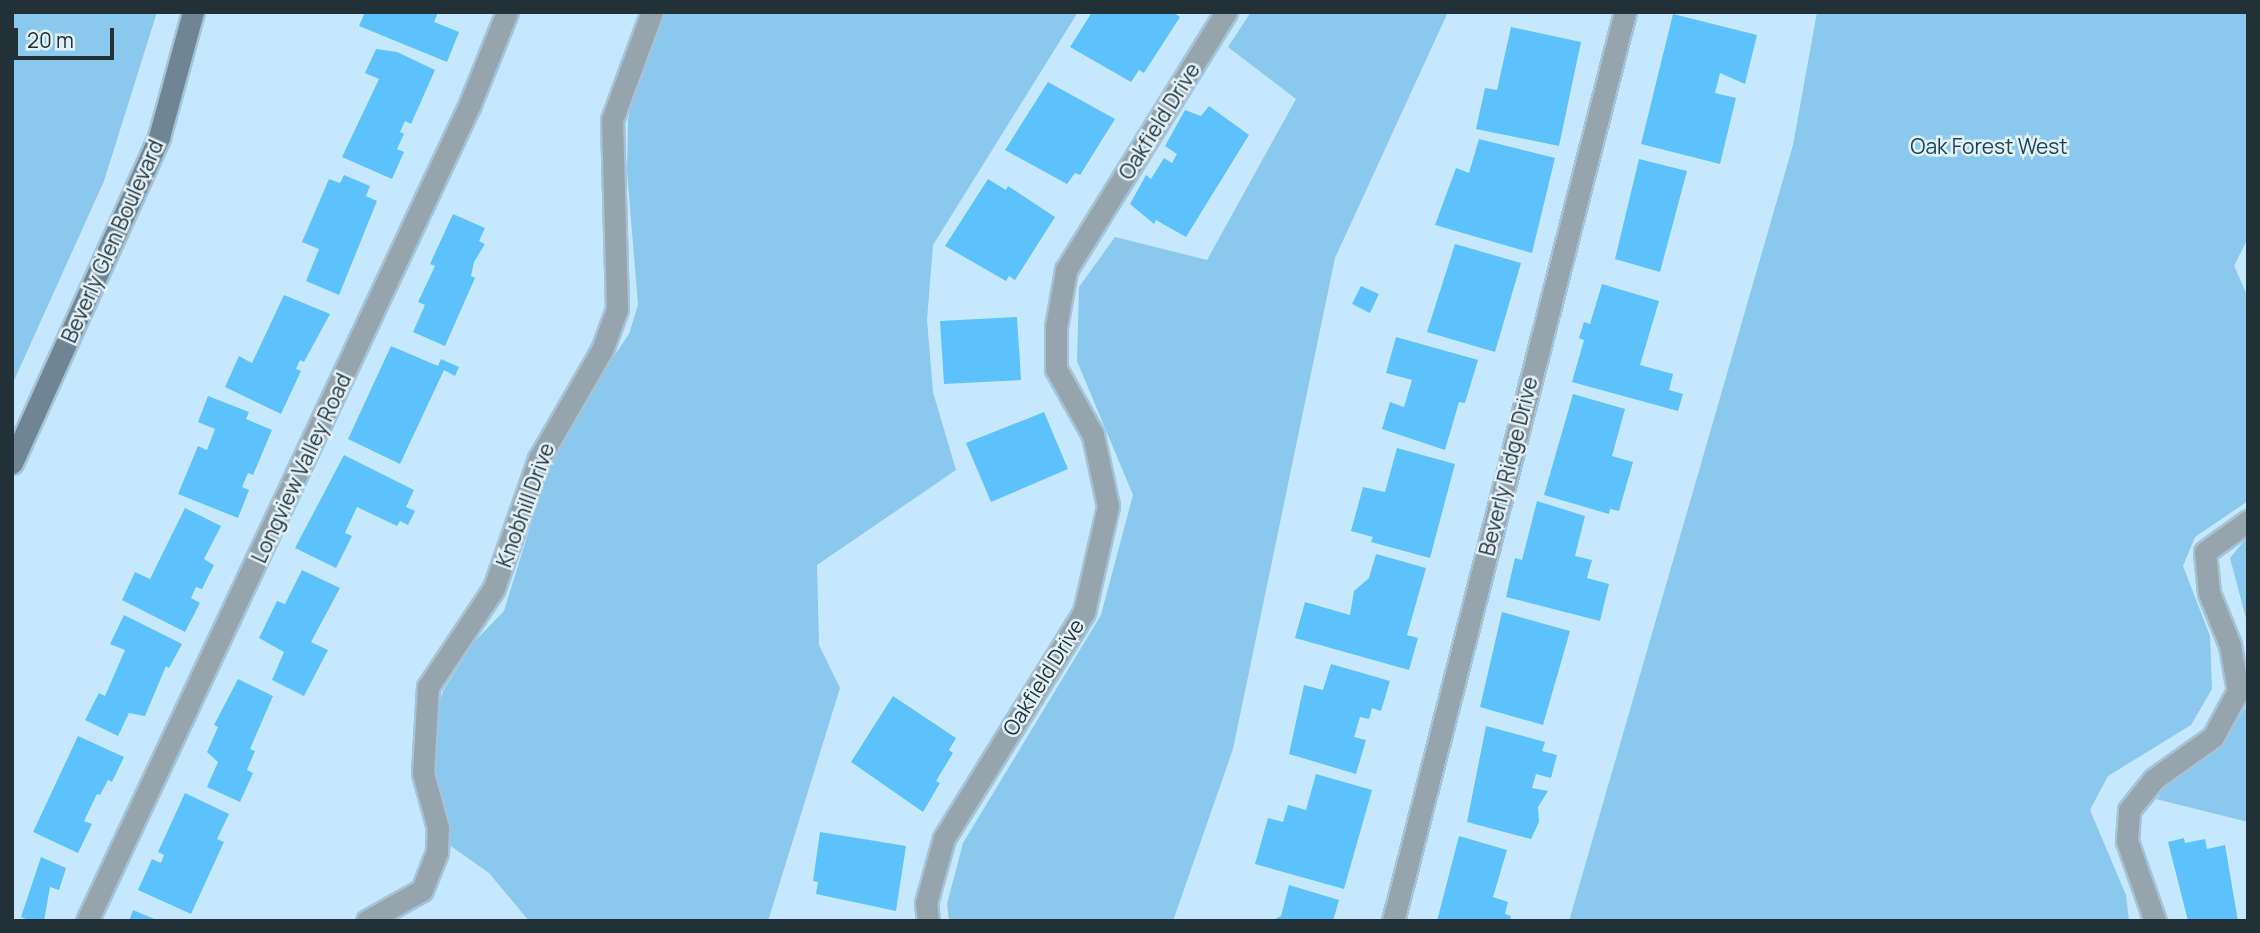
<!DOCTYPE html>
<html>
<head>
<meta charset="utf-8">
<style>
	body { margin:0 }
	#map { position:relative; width:2260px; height:933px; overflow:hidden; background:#c5e8ff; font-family:Manrope,sans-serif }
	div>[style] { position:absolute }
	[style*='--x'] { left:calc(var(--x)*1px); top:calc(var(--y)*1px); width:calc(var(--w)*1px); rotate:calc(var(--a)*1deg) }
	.green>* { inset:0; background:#8ac8ed }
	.building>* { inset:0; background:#5dc2fb }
	.roads { filter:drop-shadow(2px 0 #a4c3d7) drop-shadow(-2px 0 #a4c3d7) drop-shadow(0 2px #a4c3d7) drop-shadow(0 -2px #a4c3d7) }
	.street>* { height:21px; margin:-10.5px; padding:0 10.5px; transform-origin:10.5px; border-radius:10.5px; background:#95a4ad }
	.secondary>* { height:21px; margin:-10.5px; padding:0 10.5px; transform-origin:10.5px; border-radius:10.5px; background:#708593 }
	span { translate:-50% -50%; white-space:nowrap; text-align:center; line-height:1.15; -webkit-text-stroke:5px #e4f2fb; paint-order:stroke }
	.street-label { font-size:21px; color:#223038 }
	.park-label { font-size:21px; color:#19445b }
	.frame { position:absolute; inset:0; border:14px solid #223038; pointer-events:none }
	.scale { position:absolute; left:14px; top:28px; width:100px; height:32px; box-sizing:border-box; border:4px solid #223038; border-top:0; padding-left:9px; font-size:21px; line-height:24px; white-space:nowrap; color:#223038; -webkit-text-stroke:5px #e4f2fb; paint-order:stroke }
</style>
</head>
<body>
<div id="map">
	<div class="green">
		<i style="clip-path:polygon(12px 12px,157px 12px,104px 181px,12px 385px)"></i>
		<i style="clip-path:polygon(663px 12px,1078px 12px,933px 245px,927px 320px,933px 392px,956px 470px,817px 565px,819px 645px,840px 688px,768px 921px,529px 921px,489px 873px,445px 842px,431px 766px,432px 726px,443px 691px,474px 642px,504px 611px,551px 459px,574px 415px,629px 334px,638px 305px,627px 171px,628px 120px,636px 80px)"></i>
		<i style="clip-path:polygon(1251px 12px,1448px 12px,1335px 258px,1233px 749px,1173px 921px,949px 921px,947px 904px,963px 843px,1101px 615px,1133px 495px,1077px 361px,1079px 287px,1115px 237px,1207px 260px,1296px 99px,1228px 47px)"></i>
		<i style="clip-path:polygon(1817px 12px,2248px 12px,2248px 238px,2234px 266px,2248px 297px,2248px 501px,2195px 537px,2183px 566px,2210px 636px,2212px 689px,2191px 725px,2108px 776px,2090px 810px,2126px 895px,2129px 921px,1569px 921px,1793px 145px)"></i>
		<i style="clip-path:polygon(2248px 536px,2248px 626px,2230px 558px)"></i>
		<i style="clip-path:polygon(2248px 704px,2248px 822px,2156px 799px,2160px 795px,2153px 794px,2221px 745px)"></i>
	</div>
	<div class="building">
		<i style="clip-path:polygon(365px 12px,438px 12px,434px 22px,459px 32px,447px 62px,359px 26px)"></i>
		<i style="clip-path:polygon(1092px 12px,1173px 12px,1180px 17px,1144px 73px,1139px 70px,1131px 82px,1070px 47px)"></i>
		<i style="clip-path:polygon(1673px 14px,1757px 35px,1745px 84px,1720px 73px,1715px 93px,1736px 98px,1720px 164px,1641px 144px)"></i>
		<i style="clip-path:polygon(1511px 27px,1581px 42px,1559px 146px,1476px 129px,1485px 88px,1497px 90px)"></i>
		<i style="clip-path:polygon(376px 49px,397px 52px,435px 70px,411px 124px,405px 121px,400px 132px,404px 134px,397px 149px,404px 152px,392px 179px,342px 157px,379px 79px,365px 73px)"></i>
		<i style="clip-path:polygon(1048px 82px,1115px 119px,1080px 175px,1075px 173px,1067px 184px,1005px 150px)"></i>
		<i style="clip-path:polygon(1209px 106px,1249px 135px,1186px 237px,1156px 220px,1154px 224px,1130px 204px,1146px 175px,1151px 179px,1164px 158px,1172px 163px,1177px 154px,1165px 146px,1185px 110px,1201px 116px)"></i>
		<i style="clip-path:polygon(1479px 139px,1555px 158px,1532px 253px,1435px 225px,1456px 168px,1469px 173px)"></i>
		<i style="clip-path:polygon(1639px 159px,1687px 171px,1660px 272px,1615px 259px)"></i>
		<i style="clip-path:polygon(344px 175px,370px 186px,366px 196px,377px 201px,339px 295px,306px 281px,319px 249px,302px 242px,329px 179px,340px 183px)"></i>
		<i style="clip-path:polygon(988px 179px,1006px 190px,1008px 186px,1055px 217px,1015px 280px,1009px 276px,1006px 281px,945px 246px)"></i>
		<i style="clip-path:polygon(453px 214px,485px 228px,479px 241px,485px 244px,474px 262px,471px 276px,475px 278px,445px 346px,413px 332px,425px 305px,418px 302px,435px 266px,430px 264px)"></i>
		<i style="clip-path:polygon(1455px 244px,1521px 263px,1495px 352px,1427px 332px)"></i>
		<i style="clip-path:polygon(1602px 284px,1659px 301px,1640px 365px,1673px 374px,1669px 390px,1683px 394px,1678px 411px,1572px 382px,1584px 340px,1579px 338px,1584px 322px,1590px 324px)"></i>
		<i style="clip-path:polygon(1361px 286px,1379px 294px,1370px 313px,1352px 304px)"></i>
		<i style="clip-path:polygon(284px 295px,330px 314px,304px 362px,300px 360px,296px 369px,301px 371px,281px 414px,225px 387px,239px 356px,252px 363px)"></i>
		<i style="clip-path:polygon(1017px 317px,1021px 380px,944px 384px,940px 321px)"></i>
		<i style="clip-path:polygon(1396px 337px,1478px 360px,1465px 403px,1459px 402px,1445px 450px,1382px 429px,1390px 402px,1404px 407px,1412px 380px,1386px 373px)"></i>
		<i style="clip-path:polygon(391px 346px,438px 366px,441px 359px,459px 367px,455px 376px,444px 370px,400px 464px,348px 439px)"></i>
		<i style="clip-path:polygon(1573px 394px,1625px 409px,1612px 456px,1633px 462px,1619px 511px,1610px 509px,1609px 514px,1544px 495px)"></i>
		<i style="clip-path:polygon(208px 396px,249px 412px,246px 419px,272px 430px,253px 475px,248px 473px,242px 487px,249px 490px,238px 518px,178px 494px,198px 446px,207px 450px,215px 429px,198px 422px)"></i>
		<i style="clip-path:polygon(1044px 412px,1068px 469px,991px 502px,966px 443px)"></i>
		<i style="clip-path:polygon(1397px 448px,1455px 464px,1430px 558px,1371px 542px,1373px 537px,1351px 531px,1363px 487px,1385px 492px)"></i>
		<i style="clip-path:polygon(344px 455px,414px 490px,406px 507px,415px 511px,408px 525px,400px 521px,397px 526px,357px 507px,345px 533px,352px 536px,336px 568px,295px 548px)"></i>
		<i style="clip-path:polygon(1537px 501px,1585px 516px,1575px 556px,1592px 560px,1587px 578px,1609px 584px,1600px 621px,1506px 597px,1515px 558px,1522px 560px)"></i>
		<i style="clip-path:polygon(185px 508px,221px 526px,204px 559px,214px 565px,202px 589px,196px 587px,191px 598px,200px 603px,185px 632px,122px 600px,135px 572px,150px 579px)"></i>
		<i style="clip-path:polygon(1376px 554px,1426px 568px,1407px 635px,1418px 638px,1409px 670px,1295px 638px,1305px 602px,1350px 615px,1354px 591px,1369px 578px)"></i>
		<i style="clip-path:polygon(302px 570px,340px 588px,311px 642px,328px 650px,304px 696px,272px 680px,284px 652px,259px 638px,277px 601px,285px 604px)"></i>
		<i style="clip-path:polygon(1502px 612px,1570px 631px,1543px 725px,1480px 707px)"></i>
		<i style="clip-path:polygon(124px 615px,182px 644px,169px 668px,166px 666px,145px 716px,129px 713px,118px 736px,85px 720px,99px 693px,105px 696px,125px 650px,110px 644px)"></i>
		<i style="clip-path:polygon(1331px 664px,1390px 681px,1381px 711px,1372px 708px,1369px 719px,1360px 717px,1354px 737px,1366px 740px,1356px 774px,1289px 754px,1304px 685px,1323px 690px)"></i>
		<i style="clip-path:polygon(238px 679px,273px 696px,250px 749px,255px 751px,247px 770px,253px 773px,240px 802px,207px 787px,218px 762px,207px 752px,218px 727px,214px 725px)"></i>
		<i style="clip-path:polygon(893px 696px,956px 738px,949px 750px,953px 753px,936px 781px,940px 783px,923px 812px,851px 762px)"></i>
		<i style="clip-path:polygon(1486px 726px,1545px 742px,1542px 751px,1557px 755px,1551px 778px,1536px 774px,1532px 788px,1548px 791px,1538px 807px,1539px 822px,1531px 839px,1467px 822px)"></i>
		<i style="clip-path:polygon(78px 736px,124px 757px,112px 782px,108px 780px,100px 795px,97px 794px,84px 821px,92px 824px,78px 853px,33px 832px)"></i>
		<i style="clip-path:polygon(1316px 774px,1372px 790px,1344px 889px,1255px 864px,1268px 818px,1283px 822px,1288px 805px,1306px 810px)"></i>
		<i style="clip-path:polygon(185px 793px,229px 814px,217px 839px,224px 842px,191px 914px,138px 890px,152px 859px,161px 863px,164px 855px,158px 852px)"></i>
		<i style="clip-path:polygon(820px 832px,906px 846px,896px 911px,816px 894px,818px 882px,813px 881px)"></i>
		<i style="clip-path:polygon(1459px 836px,1507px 850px,1493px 897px,1508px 902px,1505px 914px,1511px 916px,1510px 921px,1437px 921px)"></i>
		<i style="clip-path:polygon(2184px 838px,2185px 843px,2205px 839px,2207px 849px,2225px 845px,2238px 921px,2188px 921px,2168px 842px)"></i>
		<i style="clip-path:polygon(41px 857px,66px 868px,59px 890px,50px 887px,44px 921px,31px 921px,21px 917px)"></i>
		<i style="clip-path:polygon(1289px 885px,1339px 900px,1333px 921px,1271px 921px,1281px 916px)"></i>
		<i style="clip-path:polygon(133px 910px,159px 921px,129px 921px)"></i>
	</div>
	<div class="roads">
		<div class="street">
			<i style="--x:87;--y:921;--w:902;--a:-64.88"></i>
			<i style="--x:470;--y:104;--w:99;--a:-68.1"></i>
			<i style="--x:367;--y:921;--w:63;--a:-29.4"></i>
			<i style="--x:422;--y:890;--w:41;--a:-68.5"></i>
			<i style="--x:437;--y:852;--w:24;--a:-88"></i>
			<i style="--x:438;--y:828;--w:57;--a:-105.3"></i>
			<i style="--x:423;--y:773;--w:86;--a:-86.7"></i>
			<i style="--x:428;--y:687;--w:119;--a:-56.3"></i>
			<i style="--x:494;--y:588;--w:137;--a:-70.8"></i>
			<i style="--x:539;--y:459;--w:126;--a:-60"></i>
			<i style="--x:602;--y:350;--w:44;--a:-69.9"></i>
			<i style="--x:617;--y:309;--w:189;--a:-91.5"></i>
			<i style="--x:612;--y:120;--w:115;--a:-69.7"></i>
			<i style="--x:928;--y:921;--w:18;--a:-96"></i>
			<i style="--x:926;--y:903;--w:67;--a:-74.5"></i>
			<i style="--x:944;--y:838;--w:266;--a:-58.2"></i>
			<i style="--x:1084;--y:612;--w:109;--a:-77.2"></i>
			<i style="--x:1108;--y:506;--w:73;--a:-101.9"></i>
			<i style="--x:1093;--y:435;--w:76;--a:-119.3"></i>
			<i style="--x:1056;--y:369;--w:42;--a:-90"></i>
			<i style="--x:1056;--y:327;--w:58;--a:-80"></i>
			<i style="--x:1066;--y:270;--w:304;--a:-58.2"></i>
			<i style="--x:1393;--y:921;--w:938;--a:-75.68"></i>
			<i style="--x:2155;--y:921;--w:85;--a:-109.3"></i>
			<i style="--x:2127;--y:841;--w:31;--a:-86"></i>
			<i style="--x:2129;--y:810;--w:40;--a:-51"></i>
			<i style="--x:2154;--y:779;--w:72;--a:-35.4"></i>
			<i style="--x:2213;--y:737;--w:52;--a:-61.5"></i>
			<i style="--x:2238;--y:691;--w:47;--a:-99.9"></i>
			<i style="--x:2230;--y:645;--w:56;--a:-112"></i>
			<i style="--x:2209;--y:593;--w:41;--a:-95.6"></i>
			<i style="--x:2205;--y:552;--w:53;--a:-35.8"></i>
		</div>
		<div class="secondary">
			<i style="--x:12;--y:463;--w:358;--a:-65.7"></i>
			<i style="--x:159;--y:137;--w:130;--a:-74.8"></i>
		</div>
	</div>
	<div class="street-label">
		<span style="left:1159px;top:121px;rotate:-58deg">Oakfield Drive</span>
		<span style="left:112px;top:241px;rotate:-66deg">Beverly Glen Boulevard</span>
		<span style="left:1508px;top:466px;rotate:-76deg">Beverly Ridge Drive</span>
		<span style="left:301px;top:468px;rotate:-65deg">Longview Valley Road</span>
		<span style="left:525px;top:505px;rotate:-70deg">Knobhill Drive</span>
		<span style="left:1043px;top:677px;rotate:-58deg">Oakfield Drive</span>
	</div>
	<div class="park-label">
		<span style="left:1989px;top:146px">Oak Forest West</span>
	</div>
	<div class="frame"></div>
	<div class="scale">20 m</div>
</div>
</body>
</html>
